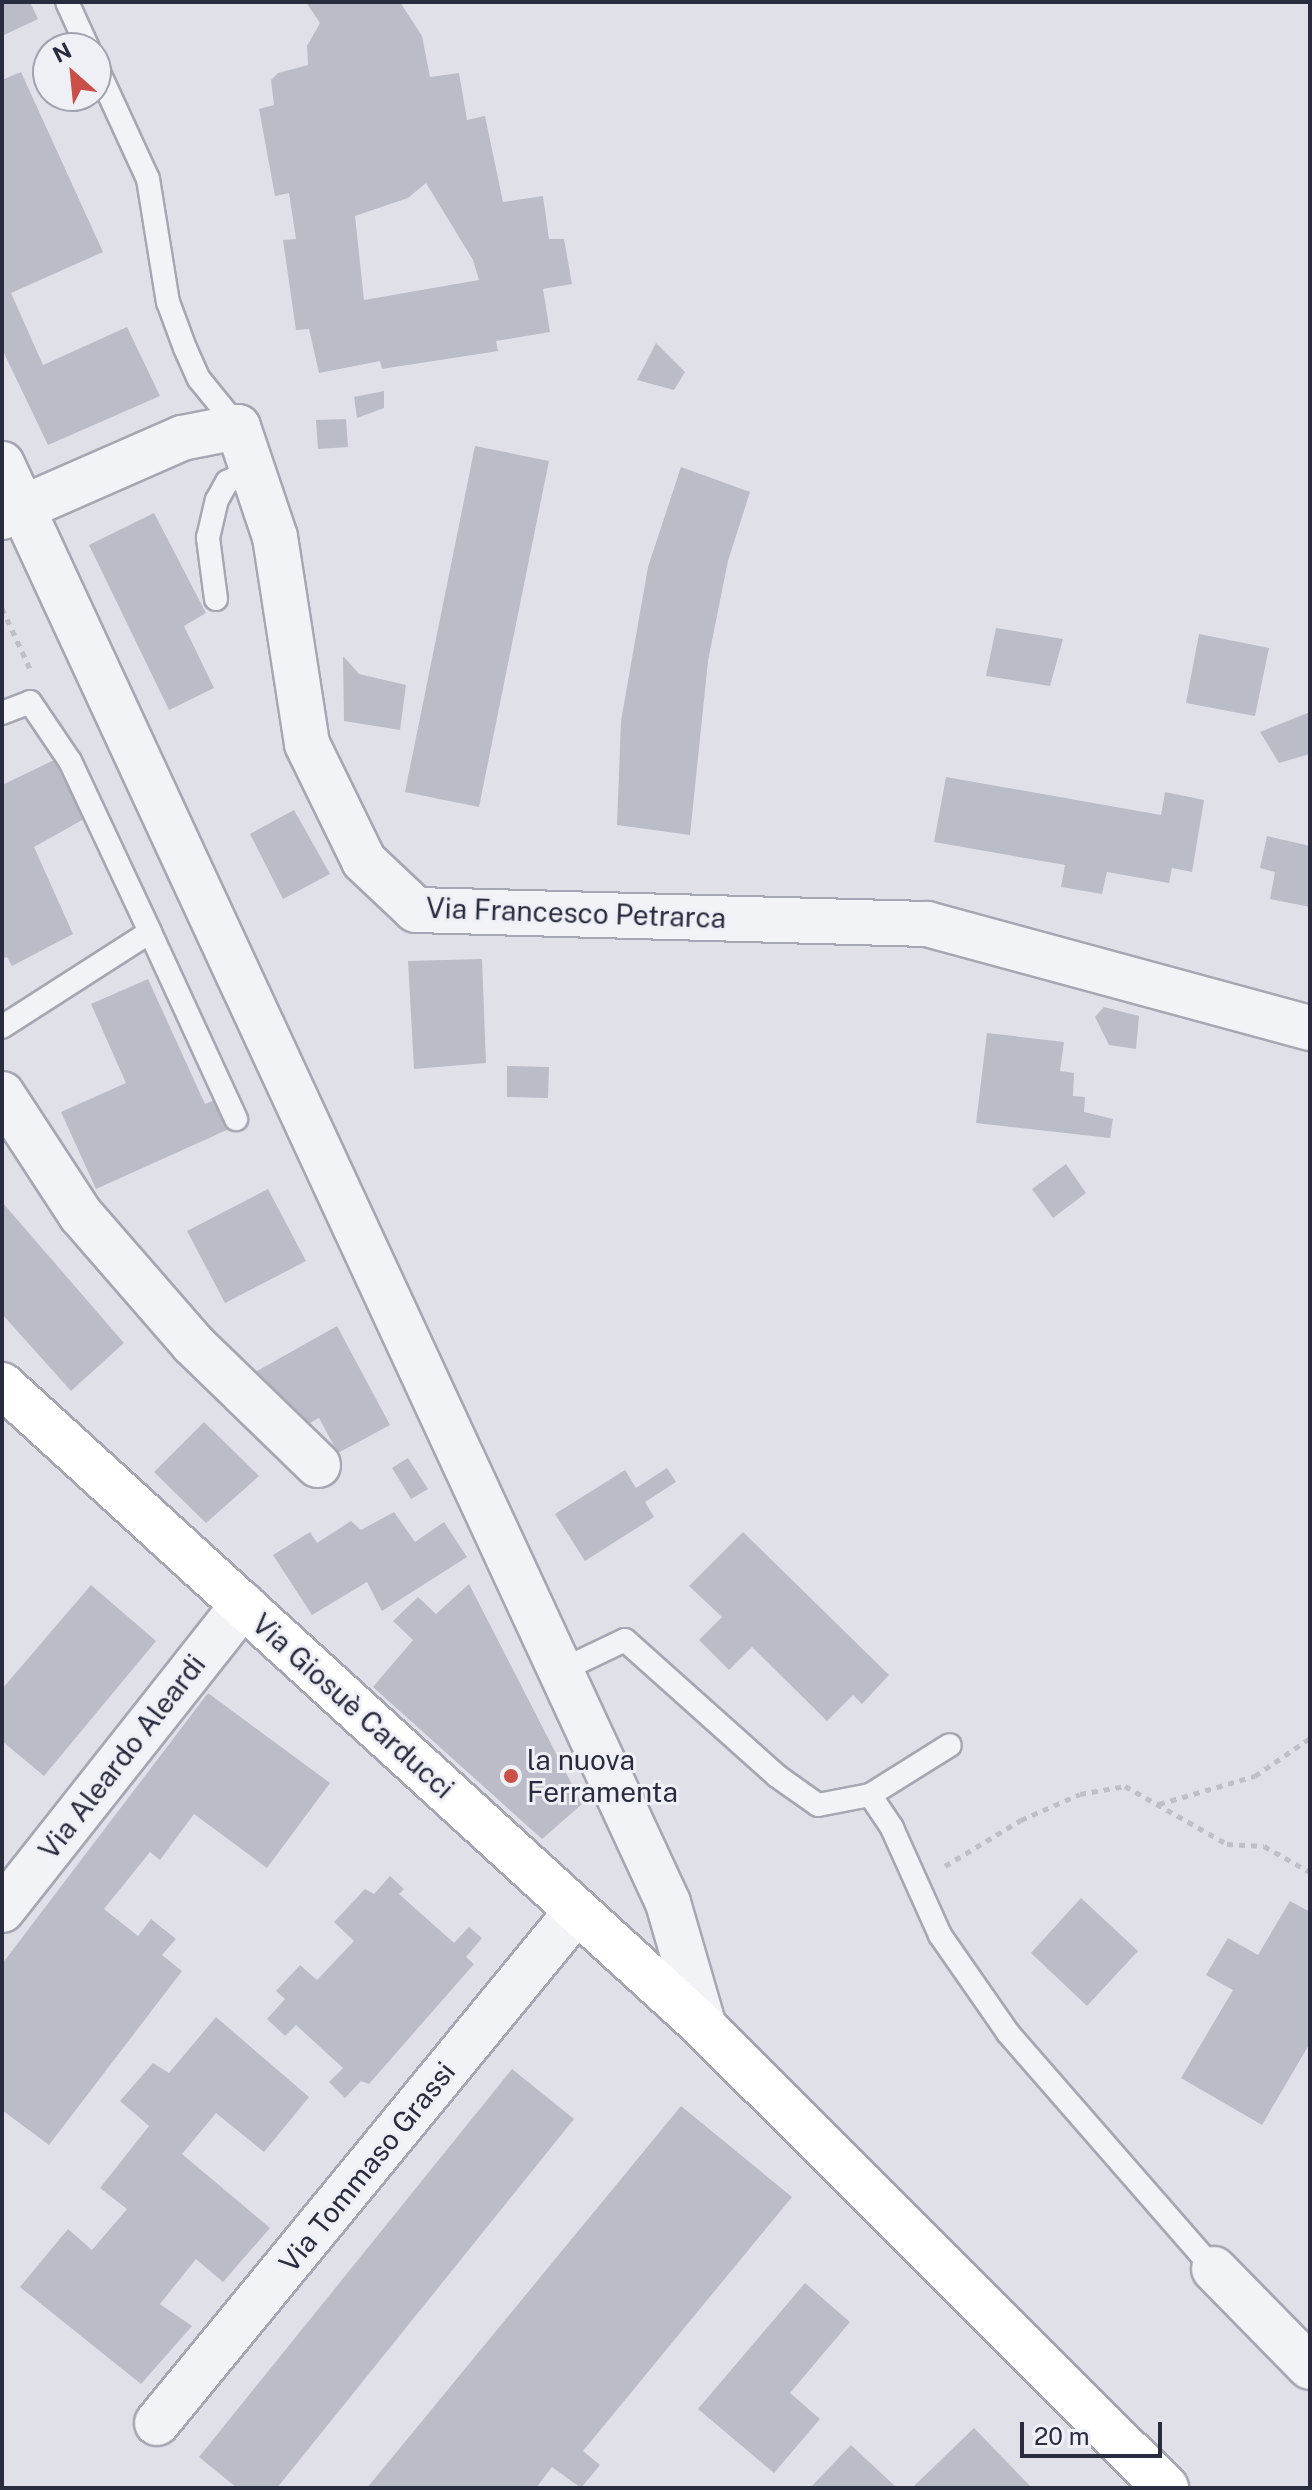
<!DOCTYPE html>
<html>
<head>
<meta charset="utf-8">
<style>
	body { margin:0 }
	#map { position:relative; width:1312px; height:2490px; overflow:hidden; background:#e0e1e8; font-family:"Public Sans",sans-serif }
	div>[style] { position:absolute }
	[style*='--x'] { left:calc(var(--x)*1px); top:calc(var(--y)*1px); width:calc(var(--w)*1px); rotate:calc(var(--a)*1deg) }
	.building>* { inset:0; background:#babcc8 }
	.path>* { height:5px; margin-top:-2.5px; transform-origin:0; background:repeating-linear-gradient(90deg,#bebfc7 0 6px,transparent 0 12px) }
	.roads { filter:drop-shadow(2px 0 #a5a7b2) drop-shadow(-2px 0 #a5a7b2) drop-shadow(0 2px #a5a7b2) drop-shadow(0 -2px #a5a7b2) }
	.lane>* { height:22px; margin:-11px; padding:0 11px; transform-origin:11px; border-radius:11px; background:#f2f3f7 }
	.street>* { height:44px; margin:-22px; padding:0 22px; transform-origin:22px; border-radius:22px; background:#f2f3f7 }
	.secondary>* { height:44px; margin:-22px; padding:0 22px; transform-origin:22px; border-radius:22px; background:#fff }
	.dots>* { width:22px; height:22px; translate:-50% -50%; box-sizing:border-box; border:4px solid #eff0f6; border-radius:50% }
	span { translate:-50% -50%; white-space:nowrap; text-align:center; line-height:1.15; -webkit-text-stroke:6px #eff0f6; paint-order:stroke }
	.street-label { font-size:28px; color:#292c3f }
	.poi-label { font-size:28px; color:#292c3f }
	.left { translate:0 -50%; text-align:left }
	.frame { position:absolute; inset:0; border:4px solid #292c3f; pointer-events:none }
	.north { position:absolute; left:32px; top:32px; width:80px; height:80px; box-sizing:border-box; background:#eff0f6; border:2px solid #a0a2ad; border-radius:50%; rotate:333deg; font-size:22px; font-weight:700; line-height:32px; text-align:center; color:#292c3f }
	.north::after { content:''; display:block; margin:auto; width:28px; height:36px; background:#ca4f48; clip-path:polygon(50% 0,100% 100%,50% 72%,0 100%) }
	.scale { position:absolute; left:1020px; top:2422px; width:142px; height:36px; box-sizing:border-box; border:4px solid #292c3f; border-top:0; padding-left:10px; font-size:24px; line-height:28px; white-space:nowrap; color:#292c3f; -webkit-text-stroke:6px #eff0f6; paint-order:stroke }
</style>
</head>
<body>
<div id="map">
	<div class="building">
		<i style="clip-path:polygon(2px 2px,30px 2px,38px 19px,2px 36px)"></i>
		<i style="clip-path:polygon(evenodd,306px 2px,400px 2px,422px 36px,430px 77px,459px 73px,467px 120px,485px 116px,503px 202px,543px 196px,549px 239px,564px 239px,572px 284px,543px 289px,550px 332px,496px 341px,498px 351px,382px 369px,380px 361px,319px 373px,309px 329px,296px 330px,283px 240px,296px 239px,289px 193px,275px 196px,259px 109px,274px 105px,271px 80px,278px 73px,308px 65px,307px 46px,320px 23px,306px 2px,426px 183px,473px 260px,479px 280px,364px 300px,355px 216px,408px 198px,426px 183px)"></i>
		<i style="clip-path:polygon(21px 72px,103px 252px,11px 293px,43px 365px,127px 327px,160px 396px,48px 445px,2px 349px,2px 80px)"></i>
		<i style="clip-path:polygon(656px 343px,685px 372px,674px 390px,637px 380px)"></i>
		<i style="clip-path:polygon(384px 391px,384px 408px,357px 418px,354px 397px)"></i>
		<i style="clip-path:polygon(346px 419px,348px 447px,318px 449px,316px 420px)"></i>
		<i style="clip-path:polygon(475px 446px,549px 461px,479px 807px,405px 792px)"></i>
		<i style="clip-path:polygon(681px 467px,750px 492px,728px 561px,708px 661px,690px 835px,617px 825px,621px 721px,648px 567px)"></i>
		<i style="clip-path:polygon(154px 513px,206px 613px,184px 626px,214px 688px,169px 710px,89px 545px)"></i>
		<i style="clip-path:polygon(996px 628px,1063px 639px,1050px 686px,986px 676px)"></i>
		<i style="clip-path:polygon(1199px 634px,1269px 648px,1255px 716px,1186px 703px)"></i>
		<i style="clip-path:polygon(343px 656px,359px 674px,406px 685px,400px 730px,344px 721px)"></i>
		<i style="clip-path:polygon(1310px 712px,1310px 754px,1279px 763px,1260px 732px)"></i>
		<i style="clip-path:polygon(54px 760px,84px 819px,34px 847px,73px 934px,12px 966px,7px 957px,2px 959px,2px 785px)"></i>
		<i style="clip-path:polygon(946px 777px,1161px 815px,1165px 792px,1204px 800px,1192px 872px,1172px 868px,1169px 883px,1107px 872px,1102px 894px,1061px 887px,1065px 865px,934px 842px)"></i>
		<i style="clip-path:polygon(294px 810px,330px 874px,283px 899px,250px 834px)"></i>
		<i style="clip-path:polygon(1267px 836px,1310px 846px,1310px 907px,1270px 899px,1275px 872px,1260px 868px)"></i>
		<i style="clip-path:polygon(482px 959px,486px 1063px,414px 1069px,408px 961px)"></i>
		<i style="clip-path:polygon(148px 979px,205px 1104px,215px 1100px,229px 1129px,96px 1189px,61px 1112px,126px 1083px,91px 1004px)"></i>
		<i style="clip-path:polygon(1104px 1007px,1139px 1016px,1136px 1049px,1109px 1045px,1095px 1017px)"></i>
		<i style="clip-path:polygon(987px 1033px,1064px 1042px,1060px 1071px,1074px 1073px,1073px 1096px,1085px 1097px,1084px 1112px,1113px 1119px,1110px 1138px,976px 1123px)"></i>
		<i style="clip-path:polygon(507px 1066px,549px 1067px,548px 1098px,507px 1097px)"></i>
		<i style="clip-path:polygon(1066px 1164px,1086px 1193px,1053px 1218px,1032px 1189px)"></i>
		<i style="clip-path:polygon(268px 1189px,306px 1261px,225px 1303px,187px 1231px)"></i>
		<i style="clip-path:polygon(2px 1202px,124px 1343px,71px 1391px,2px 1314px)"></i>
		<i style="clip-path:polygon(337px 1326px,390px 1425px,338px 1453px,319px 1418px,301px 1428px,285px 1398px,268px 1407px,250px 1375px)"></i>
		<i style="clip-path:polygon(204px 1422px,259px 1476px,206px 1523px,154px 1472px)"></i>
		<i style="clip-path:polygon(408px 1458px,428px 1489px,411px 1499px,392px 1468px)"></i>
		<i style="clip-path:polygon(667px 1468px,676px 1482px,645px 1502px,654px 1517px,585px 1561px,555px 1514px,625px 1470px,636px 1488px)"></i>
		<i style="clip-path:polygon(394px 1512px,415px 1542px,444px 1522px,467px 1557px,382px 1611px,367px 1582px,312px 1615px,273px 1555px,310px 1532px,317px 1543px,351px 1521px,361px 1530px)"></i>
		<i style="clip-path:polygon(743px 1532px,889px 1675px,862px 1704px,853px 1695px,827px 1721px,752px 1647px,729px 1670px,699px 1640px,722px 1617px,689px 1586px)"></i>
		<i style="clip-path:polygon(469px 1584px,582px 1804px,542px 1839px,373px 1687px,413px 1640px,393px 1621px,418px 1597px,436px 1614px)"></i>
		<i style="clip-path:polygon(91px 1585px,156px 1641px,44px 1776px,2px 1741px,2px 1689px)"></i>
		<i style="clip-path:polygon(208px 1693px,330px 1783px,267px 1868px,194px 1814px,160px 1860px,150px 1852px,104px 1909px,138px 1936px,151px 1919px,176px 1939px,162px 1955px,182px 1971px,49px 2145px,2px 2110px,2px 1964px)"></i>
		<i style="clip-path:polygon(390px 1876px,404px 1889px,399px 1894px,454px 1943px,469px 1927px,482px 1938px,466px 1957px,474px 1964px,369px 2084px,361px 2081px,345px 2098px,329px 2082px,343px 2068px,296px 2025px,285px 2036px,267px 2019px,285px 1999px,276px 1991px,300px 1965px,317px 1980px,354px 1941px,334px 1922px,365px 1889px,374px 1894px)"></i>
		<i style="clip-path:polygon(1081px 1898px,1138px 1951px,1087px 2006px,1031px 1953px)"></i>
		<i style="clip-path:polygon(1290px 1901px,1310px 1912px,1310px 2043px,1262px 2125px,1181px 2078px,1233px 1990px,1206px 1975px,1228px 1938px,1258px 1955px)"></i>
		<i style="clip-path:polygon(216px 2017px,309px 2097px,264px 2152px,216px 2113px,182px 2154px,270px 2228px,223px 2282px,196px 2259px,160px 2304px,192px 2326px,141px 2384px,20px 2287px,68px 2229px,92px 2250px,127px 2209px,100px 2188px,149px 2126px,120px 2101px,153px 2063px,169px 2073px)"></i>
		<i style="clip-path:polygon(512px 2069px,574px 2119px,277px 2488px,237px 2488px,199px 2457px)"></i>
		<i style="clip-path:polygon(681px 2106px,792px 2197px,583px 2451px,600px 2465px,581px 2488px,552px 2467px,536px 2488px,367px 2488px)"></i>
		<i style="clip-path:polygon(805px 2283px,850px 2322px,790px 2393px,820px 2419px,774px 2473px,698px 2409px)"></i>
		<i style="clip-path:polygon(974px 2428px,1032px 2488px,912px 2488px)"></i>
		<i style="clip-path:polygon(851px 2445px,897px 2488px,810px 2488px)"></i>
	</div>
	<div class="path">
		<i style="--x:2;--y:608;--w:67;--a:65.3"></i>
		<i style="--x:1159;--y:1804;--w:100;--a:-16.3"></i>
		<i style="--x:1255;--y:1776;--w:67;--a:-34.6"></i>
		<i style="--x:945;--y:1866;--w:89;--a:-31.2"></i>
		<i style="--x:1021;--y:1820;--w:64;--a:-23.8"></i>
		<i style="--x:1080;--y:1794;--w:46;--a:-10.1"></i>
		<i style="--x:1125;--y:1786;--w:117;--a:29.6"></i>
		<i style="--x:1227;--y:1844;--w:37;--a:3"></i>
		<i style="--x:1264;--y:1846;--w:53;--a:29.5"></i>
	</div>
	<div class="roads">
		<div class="lane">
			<i style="--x:67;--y:2;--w:51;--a:65.5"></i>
			<i style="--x:96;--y:66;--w:124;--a:65.3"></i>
			<i style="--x:148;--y:179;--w:125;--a:80.8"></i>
			<i style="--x:168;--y:302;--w:49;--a:69.7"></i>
			<i style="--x:185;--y:348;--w:34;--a:66"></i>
			<i style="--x:199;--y:379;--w:62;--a:50.9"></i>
			<i style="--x:216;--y:599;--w:62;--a:-97.5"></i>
			<i style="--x:208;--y:538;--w:39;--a:-77"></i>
			<i style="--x:217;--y:500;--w:21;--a:-61"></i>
			<i style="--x:227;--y:482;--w:29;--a:-27"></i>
			<i style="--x:2;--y:713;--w:30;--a:-21"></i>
			<i style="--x:30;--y:702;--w:71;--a:55.9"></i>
			<i style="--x:70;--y:761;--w:189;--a:64.9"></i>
			<i style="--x:150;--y:932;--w:176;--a:147.3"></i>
			<i style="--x:150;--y:932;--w:206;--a:65.3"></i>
			<i style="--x:560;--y:1671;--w:72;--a:-25.5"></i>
			<i style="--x:625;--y:1640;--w:204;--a:41.8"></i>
			<i style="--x:777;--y:1776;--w:50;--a:35.3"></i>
			<i style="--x:818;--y:1805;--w:53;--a:-10.9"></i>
			<i style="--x:870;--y:1795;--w:94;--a:-32"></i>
			<i style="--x:870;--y:1795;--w:40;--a:56"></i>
			<i style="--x:892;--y:1828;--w:117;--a:65.8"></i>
			<i style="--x:940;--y:1935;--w:119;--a:55.2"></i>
			<i style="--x:1008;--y:2033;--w:313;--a:48.9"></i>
		</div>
		<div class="street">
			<i style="--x:2;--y:464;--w:1586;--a:65.16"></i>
			<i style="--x:668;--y:1903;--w:129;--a:73.8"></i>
			<i style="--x:2;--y:517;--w:197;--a:-23.7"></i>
			<i style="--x:182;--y:438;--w:57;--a:-11.1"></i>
			<i style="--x:238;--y:427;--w:116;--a:71.4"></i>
			<i style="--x:275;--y:537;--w:209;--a:81.2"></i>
			<i style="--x:307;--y:744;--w:130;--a:64"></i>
			<i style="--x:364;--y:861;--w:71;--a:43.3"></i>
			<i style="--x:416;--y:910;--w:511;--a:1.57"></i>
			<i style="--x:927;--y:924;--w:397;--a:15.2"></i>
			<i style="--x:2;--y:1094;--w:145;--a:56.9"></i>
			<i style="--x:81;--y:1215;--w:171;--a:49"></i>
			<i style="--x:193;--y:1344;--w:174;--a:44.1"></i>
			<i style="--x:2;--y:1910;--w:389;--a:-51.7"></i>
			<i style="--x:1214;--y:2269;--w:137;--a:45.6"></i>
			<i style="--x:157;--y:2423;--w:662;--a:-50.64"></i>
		</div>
		<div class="secondary">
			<i style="--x:2;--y:1385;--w:951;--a:42.44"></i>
			<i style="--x:704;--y:2027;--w:653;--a:44.94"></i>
		</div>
	</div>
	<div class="dots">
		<i style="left:511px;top:1776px;background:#ca4f48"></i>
	</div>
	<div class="street-label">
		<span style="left:576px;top:913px;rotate:2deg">Via Francesco Petrarca</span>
		<span style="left:353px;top:1706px;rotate:42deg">Via Giosuè Carducci</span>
		<span style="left:122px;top:1757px;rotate:-52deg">Via Aleardo Aleardi</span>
		<span style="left:367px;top:2167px;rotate:-51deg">Via Tommaso Grassi</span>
	</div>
	<div class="poi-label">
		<span class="left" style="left:527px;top:1776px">la nuova<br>Ferramenta</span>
	</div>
	<div class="frame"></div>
	<div class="north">N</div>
	<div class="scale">20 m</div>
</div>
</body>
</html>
